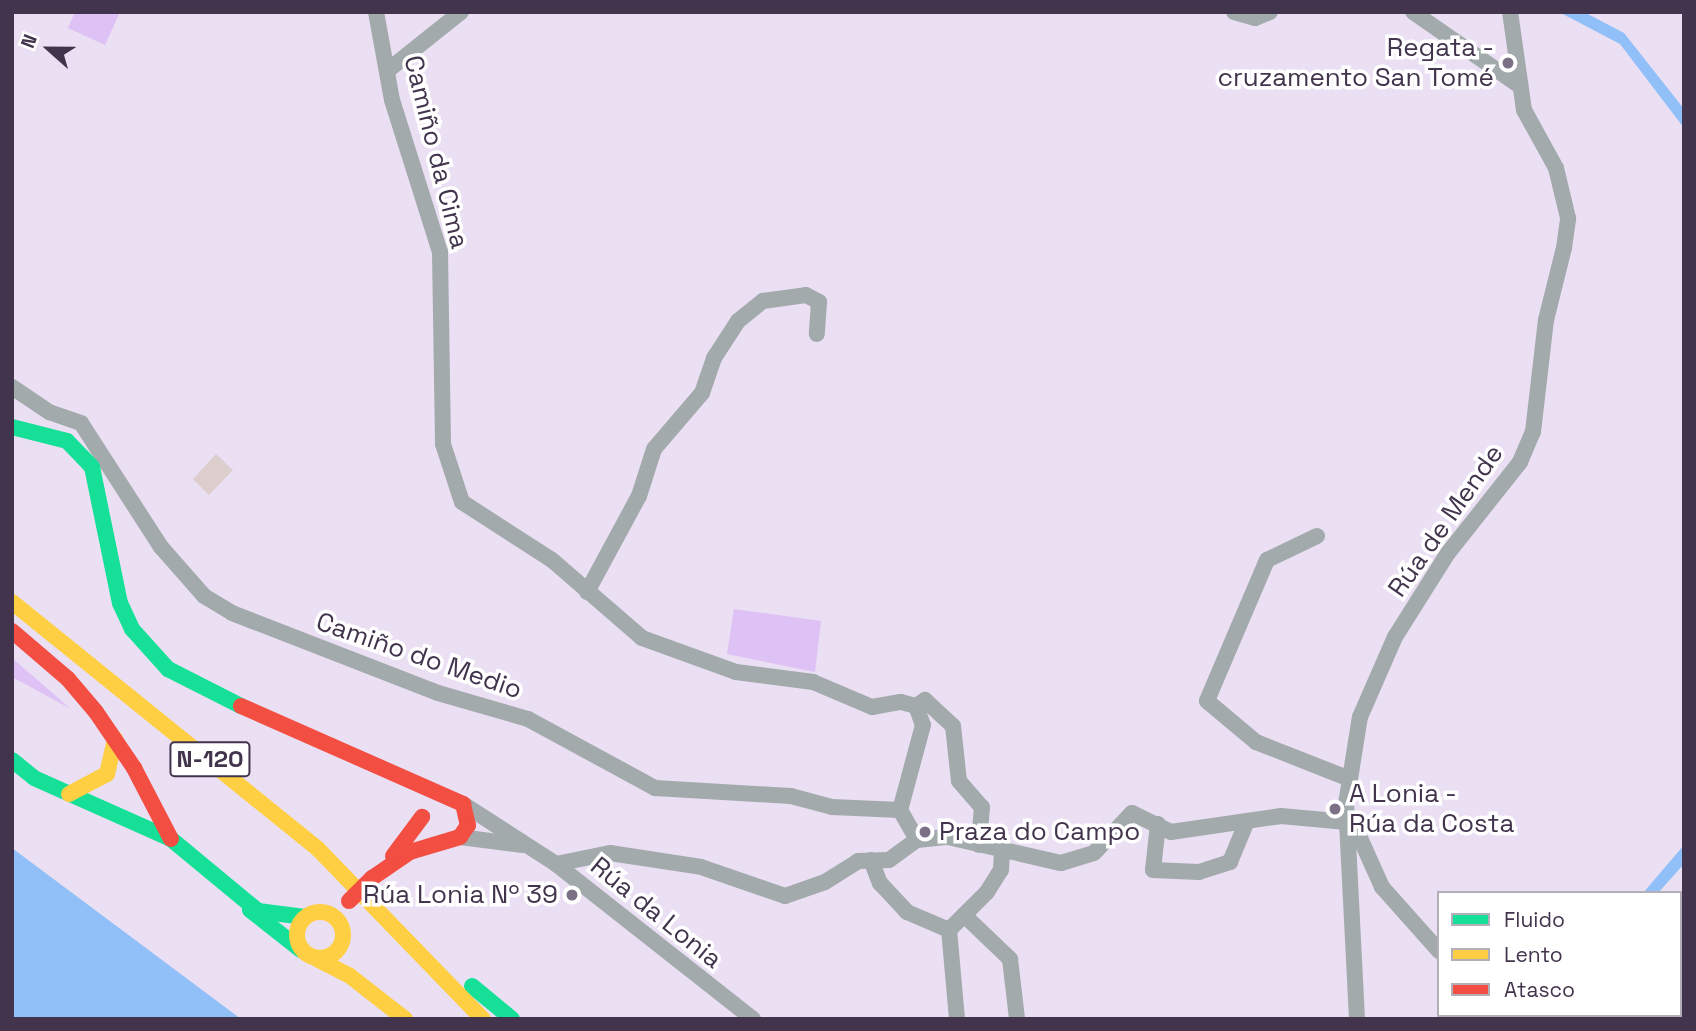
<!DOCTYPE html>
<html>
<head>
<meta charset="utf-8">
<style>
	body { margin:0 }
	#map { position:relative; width:1696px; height:1031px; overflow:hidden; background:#eadff3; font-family:"Space Grotesk",sans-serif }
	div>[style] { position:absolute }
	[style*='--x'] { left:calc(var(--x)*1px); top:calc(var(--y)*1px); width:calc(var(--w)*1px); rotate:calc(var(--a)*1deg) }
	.green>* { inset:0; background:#dec1f5 }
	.water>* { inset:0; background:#90c0f7 }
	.building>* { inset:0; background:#dccecd }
	.street>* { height:16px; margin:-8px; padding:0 8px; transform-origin:8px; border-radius:8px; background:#a2aaac }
	.fast>* { height:16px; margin:-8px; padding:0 8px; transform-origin:8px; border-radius:8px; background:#16e098 }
	.slow>* { height:16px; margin:-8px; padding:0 8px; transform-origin:8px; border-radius:8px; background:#ffcf43 }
	.slow>.ring { margin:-8px; padding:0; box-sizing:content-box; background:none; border:16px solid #ffcf43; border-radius:50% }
	.jam>* { height:16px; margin:-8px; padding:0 8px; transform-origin:8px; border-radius:8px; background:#f24e42 }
	.jam-bridge>* { height:16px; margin:-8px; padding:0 8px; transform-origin:8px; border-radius:8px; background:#f24e42 }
	.dots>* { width:19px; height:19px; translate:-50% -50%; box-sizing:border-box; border:4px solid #fff; border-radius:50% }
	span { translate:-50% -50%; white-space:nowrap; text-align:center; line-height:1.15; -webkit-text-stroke:7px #fff; paint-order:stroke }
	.shield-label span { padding:2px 5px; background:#fff; border:2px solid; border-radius:5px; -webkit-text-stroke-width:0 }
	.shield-label { font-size:24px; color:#41344c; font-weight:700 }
	.poi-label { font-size:26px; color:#41344c }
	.right { translate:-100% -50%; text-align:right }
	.left { translate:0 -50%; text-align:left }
	.street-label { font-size:26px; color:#41344c }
	.frame { position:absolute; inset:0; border:14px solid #41344c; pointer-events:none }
	.legend { position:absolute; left:1437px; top:891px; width:245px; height:126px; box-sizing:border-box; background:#fff; border:2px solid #b3aeb7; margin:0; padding:9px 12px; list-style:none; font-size:21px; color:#41344c }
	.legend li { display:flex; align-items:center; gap:14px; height:35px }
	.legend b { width:35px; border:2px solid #b3aeb7 }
	.north { position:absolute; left:14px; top:14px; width:70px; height:70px; -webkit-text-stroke:5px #fff; paint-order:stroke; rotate:291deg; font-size:19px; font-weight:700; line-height:28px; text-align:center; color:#41344c }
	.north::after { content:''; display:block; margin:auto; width:24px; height:32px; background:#41344c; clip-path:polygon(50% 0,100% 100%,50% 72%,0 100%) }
</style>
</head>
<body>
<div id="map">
	<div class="green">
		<i style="clip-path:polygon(75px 12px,120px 12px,105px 45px,68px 28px)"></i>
		<i style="clip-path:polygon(734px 609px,821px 621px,815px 672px,727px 654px)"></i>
		<i style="clip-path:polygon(12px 658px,71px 709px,12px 677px)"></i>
	</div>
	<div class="water">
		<i style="clip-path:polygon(1559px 12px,1584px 12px,1624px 33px,1684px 109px,1684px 128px,1620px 44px)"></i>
		<i style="clip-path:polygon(1684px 845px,1683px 865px,1658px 893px,1643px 893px)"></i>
		<i style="clip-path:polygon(12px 848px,241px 1019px,12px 1019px)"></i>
	</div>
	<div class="building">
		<i style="clip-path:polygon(216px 454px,233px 470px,209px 495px,193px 479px)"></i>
	</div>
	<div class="street">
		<i style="--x:376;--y:12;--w:89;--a:79.7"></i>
		<i style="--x:392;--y:100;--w:159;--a:72.5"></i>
		<i style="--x:440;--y:252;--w:192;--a:89.1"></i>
		<i style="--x:443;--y:444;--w:61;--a:71.9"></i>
		<i style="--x:462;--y:502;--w:107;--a:32.8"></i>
		<i style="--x:552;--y:560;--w:119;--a:40.9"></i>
		<i style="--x:642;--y:638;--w:100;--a:19.9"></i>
		<i style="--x:736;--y:672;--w:78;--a:7.4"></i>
		<i style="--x:813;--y:682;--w:64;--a:23"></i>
		<i style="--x:872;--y:707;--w:29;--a:-10"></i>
		<i style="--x:901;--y:702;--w:16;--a:15"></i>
		<i style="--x:1234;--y:12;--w:22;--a:16"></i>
		<i style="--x:1255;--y:18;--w:16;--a:-22"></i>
		<i style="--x:1413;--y:12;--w:126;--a:34.7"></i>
		<i style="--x:387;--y:71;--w:95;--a:-38.6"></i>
		<i style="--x:12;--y:387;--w:45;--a:34"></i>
		<i style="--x:49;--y:412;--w:34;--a:19"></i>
		<i style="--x:81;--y:423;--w:148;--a:57.2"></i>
		<i style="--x:161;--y:547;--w:65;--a:48.7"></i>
		<i style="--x:204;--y:596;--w:33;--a:31"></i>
		<i style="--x:232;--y:613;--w:221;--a:21.2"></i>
		<i style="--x:438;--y:693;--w:94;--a:16.1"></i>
		<i style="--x:528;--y:719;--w:145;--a:28.5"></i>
		<i style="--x:655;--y:788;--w:136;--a:3.4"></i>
		<i style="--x:791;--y:796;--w:42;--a:15"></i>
		<i style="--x:832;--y:807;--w:68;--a:2.5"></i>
		<i style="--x:1317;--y:536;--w:55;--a:154.4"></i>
		<i style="--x:1267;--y:560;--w:153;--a:113.1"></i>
		<i style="--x:1207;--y:701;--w:64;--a:39.9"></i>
		<i style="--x:1256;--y:742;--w:101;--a:21.5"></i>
		<i style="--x:587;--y:592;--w:109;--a:-61.6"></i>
		<i style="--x:639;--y:496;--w:49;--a:-72.3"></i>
		<i style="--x:654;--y:449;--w:74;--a:-49.4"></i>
		<i style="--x:702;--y:393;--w:37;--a:-71"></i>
		<i style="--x:714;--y:358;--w:44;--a:-57"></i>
		<i style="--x:738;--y:321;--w:32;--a:-39"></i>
		<i style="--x:763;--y:301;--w:43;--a:-7.9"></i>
		<i style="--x:806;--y:295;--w:15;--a:28"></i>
		<i style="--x:819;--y:302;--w:32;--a:94"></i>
		<i style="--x:916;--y:706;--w:11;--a:-34"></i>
		<i style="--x:925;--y:700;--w:38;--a:43"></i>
		<i style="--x:953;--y:726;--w:55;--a:83.8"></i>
		<i style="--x:959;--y:781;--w:35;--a:49"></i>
		<i style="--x:982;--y:807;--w:38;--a:95"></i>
		<i style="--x:916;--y:706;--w:20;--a:70"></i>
		<i style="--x:923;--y:725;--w:88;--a:105.1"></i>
		<i style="--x:900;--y:810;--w:34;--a:60"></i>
		<i style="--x:463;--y:804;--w:111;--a:32.8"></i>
		<i style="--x:556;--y:864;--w:251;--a:38.2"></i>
		<i style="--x:1351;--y:818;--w:76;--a:65.8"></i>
		<i style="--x:1382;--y:887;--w:86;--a:48.3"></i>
		<i style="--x:1158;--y:824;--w:46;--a:96.2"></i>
		<i style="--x:1153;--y:870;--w:46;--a:2.5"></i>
		<i style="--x:1199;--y:872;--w:33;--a:-18"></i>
		<i style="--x:1230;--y:862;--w:44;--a:-67.5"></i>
		<i style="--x:460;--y:837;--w:63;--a:7.4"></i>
		<i style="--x:917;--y:840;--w:31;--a:-6"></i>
		<i style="--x:948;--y:837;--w:116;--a:13"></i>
		<i style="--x:1061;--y:863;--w:34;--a:-17"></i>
		<i style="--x:1094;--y:853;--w:55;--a:-46.5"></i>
		<i style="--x:1132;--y:813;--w:43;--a:26"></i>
		<i style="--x:1171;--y:832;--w:111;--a:-8.3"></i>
		<i style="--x:1281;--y:816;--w:66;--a:5.2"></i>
		<i style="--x:871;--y:860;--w:25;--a:69"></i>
		<i style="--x:880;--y:883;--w:40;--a:47"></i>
		<i style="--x:907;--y:912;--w:46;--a:23.2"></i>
		<i style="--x:556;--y:864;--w:55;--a:-11.5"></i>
		<i style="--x:610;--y:853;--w:92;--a:8.7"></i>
		<i style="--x:701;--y:867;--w:89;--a:19"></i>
		<i style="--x:785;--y:896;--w:42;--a:-19.3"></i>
		<i style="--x:825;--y:882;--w:39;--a:-32"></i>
		<i style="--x:858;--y:861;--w:31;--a:-2"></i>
		<i style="--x:889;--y:860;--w:34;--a:-36"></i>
		<i style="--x:964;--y:915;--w:64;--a:43.7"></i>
		<i style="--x:1010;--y:959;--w:60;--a:83.3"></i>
		<i style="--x:1680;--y:957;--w:4;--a:14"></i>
		<i style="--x:1591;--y:1015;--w:4;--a:76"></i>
		<i style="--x:957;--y:1019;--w:89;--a:-95.1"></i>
		<i style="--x:949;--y:930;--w:54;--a:-45"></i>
		<i style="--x:987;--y:892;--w:26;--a:-58"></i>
		<i style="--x:1001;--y:870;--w:20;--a:-87"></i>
		<i style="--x:1357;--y:1019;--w:215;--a:-92.9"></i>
		<i style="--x:1346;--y:804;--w:88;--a:-80.9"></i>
		<i style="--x:1360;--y:717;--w:87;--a:-66.4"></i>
		<i style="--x:1395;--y:637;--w:99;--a:-57.8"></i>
		<i style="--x:1448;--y:553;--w:116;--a:-51.6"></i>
		<i style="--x:1520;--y:462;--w:33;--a:-67"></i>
		<i style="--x:1533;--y:432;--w:113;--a:-83.4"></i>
		<i style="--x:1546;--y:320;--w:74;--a:-76"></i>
		<i style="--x:1564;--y:248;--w:30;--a:-82"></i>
		<i style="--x:1568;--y:218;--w:51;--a:-103.5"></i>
		<i style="--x:1556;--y:168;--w:66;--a:-118.9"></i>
		<i style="--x:1524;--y:110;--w:99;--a:-98.1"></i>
	</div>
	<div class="fast">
		<i style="--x:12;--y:427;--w:57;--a:14.3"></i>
		<i style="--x:67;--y:441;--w:36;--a:46"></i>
		<i style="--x:92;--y:467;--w:139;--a:78.4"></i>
		<i style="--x:120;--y:603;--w:29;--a:65"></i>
		<i style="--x:132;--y:629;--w:54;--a:48"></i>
		<i style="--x:168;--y:669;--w:82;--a:26.9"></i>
		<i style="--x:12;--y:760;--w:28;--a:39"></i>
		<i style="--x:34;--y:778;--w:150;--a:24"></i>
		<i style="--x:171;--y:839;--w:113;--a:39.6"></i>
		<i style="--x:258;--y:911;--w:47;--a:7.3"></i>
		<i style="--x:250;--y:910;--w:65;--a:38.1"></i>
		<i style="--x:472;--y:986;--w:52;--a:39.5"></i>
	</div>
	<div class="slow">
		<i style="--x:12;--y:602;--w:393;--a:38.9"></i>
		<i style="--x:318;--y:849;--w:237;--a:45.9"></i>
		<i style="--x:69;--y:794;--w:43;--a:-27.8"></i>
		<i style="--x:107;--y:774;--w:36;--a:-77"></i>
		<i class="ring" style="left:297px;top:912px;width:30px;height:30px"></i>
		<i style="--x:317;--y:959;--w:37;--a:27"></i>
		<i style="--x:350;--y:976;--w:70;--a:38"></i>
	</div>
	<div class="jam">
		<i style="--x:12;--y:631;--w:74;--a:40.6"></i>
		<i style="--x:68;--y:679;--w:43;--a:49.7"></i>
		<i style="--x:96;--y:712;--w:68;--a:55.8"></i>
		<i style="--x:134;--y:768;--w:80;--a:62.5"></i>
		<i style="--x:241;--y:706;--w:243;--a:23.8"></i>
		<i style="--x:463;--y:804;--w:22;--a:77"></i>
		<i style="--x:468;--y:825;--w:14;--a:124"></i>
		<i style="--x:460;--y:837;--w:52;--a:163.3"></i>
		<i style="--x:410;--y:852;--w:46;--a:145.6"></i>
		<i style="--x:393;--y:856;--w:49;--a:-53.4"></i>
	</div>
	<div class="jam-bridge">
		<i style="--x:349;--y:901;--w:33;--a:-45"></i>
	</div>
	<div class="dots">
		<i style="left:1508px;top:63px;background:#7c7086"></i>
		<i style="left:1335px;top:809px;background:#7c7086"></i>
		<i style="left:925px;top:832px;background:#7c7086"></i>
		<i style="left:572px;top:895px;background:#7c7086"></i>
	</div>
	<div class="shield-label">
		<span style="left:210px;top:759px">N-120</span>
	</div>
	<div class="poi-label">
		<span class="right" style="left:1494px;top:63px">Regata -<br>cruzamento San Tomé</span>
		<span class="left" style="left:1349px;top:809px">A Lonia -<br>Rúa da Costa</span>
		<span class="left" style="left:939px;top:832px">Praza do Campo</span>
		<span class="right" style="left:558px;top:895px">Rúa Lonia Nº 39</span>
	</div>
	<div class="street-label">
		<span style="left:436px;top:152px;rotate:76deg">Camiño da Cima</span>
		<span style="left:1446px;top:521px;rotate:-55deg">Rúa de Mende</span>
		<span style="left:419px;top:656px;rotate:19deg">Camiño do Medio</span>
		<span style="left:656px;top:913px;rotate:39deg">Rúa da Lonia</span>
	</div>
	<div class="frame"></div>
	<ul class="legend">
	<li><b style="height:9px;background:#16e098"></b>Fluido</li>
	<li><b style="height:9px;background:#ffcf43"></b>Lento</li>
	<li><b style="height:9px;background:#f24e42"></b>Atasco</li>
	</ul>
	<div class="north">N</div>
</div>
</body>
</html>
